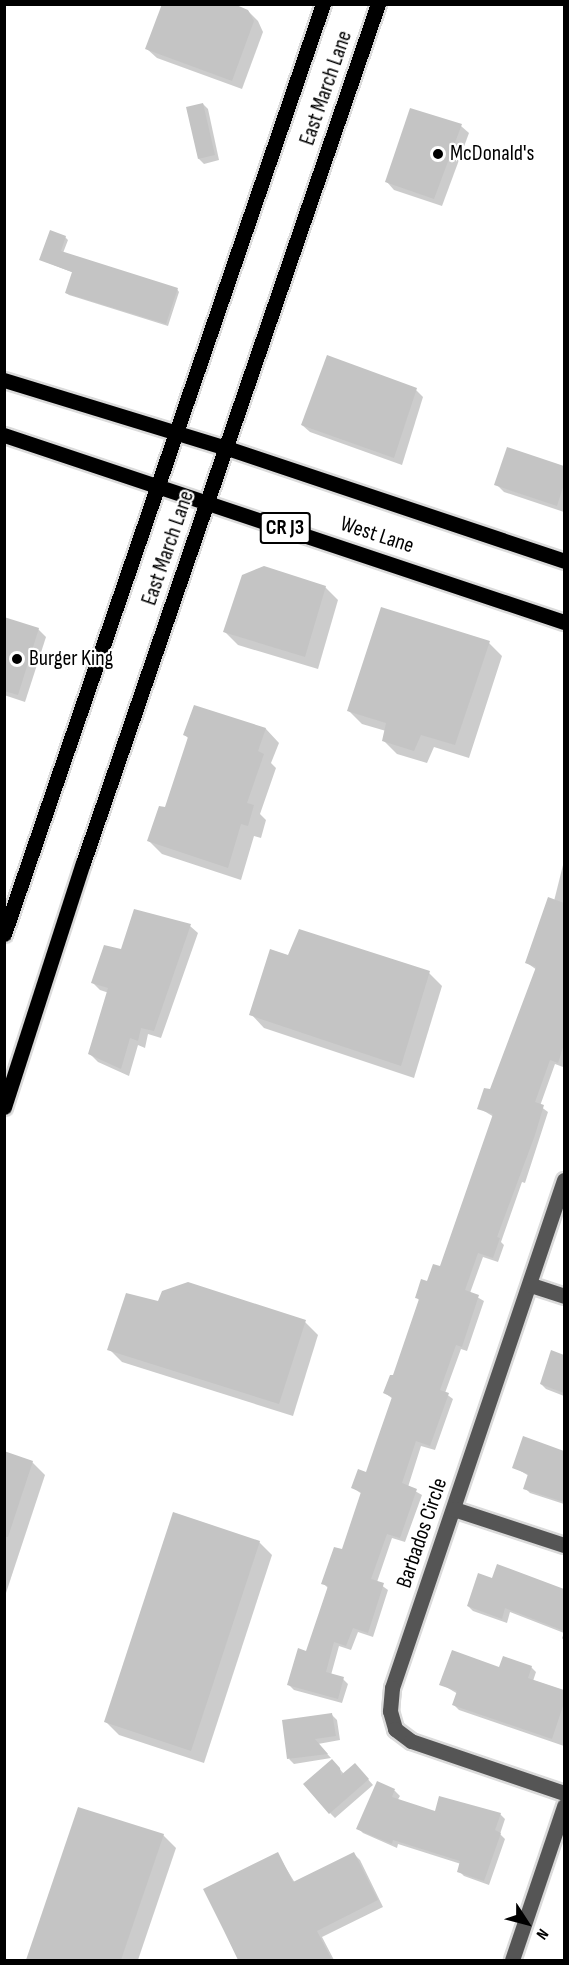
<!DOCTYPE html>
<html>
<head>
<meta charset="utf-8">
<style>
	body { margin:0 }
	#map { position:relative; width:569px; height:1965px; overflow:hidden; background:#fff; font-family:"Sofia Sans Condensed",sans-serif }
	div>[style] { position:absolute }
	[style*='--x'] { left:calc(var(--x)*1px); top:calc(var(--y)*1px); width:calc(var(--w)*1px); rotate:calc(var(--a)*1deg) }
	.shadow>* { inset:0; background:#0003 }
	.building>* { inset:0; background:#c4c4c4 }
	.roads { filter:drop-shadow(2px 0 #dbdbdb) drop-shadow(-2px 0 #dbdbdb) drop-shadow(0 2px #dbdbdb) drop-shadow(0 -2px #dbdbdb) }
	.minor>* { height:15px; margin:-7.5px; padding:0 7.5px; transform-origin:7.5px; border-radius:7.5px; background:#555 }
	.major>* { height:15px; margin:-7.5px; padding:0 7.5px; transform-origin:7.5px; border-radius:7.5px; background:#000 }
	.dots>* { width:16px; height:16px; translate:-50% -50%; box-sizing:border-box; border:3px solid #fff; border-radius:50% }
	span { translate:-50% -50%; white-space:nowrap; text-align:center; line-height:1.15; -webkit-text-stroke:4.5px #fff; paint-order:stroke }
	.shield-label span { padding:2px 4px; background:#fff; border:2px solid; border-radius:4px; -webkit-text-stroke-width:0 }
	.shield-label { font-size:21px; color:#000; font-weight:700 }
	.street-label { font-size:22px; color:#000 }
	.poi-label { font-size:22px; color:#000 }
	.left { translate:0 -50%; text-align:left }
	.frame { position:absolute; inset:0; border:6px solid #000; pointer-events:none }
	.north { position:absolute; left:497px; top:1893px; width:60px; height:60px; -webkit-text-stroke:4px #fff; paint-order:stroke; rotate:126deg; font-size:16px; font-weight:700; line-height:24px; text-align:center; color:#000 }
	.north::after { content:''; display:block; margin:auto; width:21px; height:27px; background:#000; clip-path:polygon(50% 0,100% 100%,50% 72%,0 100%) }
</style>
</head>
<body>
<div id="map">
	<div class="shadow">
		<i style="clip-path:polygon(248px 11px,258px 21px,263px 32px,242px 89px,157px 58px,147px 49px)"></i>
		<i style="clip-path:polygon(203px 104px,208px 109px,219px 160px,204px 164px,199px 159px)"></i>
		<i style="clip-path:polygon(411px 110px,461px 126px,469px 133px,442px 206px,394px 190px,387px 182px)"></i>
		<i style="clip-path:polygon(65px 237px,68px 240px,63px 253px,177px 289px,179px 292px,168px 326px,69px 295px,66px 293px,74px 273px,41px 260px)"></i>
		<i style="clip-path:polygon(416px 390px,423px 397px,402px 465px,310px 432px,302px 425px)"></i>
		<i style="clip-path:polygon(508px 449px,564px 468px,564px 512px,504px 492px,496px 484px)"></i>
		<i style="clip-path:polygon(325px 587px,338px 600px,318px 669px,238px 645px,225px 632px)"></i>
		<i style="clip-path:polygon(4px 619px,38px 629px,46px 637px,25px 702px,4px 695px)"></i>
		<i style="clip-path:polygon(489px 643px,502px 656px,469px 758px,434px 747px,427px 763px,397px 754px,384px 741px,386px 731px,362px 724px,349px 711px)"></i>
		<i style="clip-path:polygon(195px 707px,266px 729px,279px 743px,271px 763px,276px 768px,260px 814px,266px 820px,261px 838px,254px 836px,241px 880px,162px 854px,149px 841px,166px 808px,189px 739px,185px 735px)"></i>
		<i style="clip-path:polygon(564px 861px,563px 1067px,555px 1064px,540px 1106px,548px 1112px,525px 1183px,522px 1182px,501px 1242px,504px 1245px,498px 1262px,483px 1257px,470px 1293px,484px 1301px,467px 1351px,461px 1349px,445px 1393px,453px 1399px,435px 1450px,421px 1446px,408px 1487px,422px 1495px,405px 1542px,392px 1538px,377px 1582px,388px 1590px,373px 1637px,358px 1632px,351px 1650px,339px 1646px,331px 1675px,343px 1679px,348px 1684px,342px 1703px,294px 1690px,289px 1685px,307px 1652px,329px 1589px,323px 1583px,343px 1551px,362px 1494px,353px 1488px,367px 1474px,393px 1399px,385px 1393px,393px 1377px,420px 1301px,416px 1297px,441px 1268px,494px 1117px,479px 1108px,491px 1091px,537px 970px,527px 963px,554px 901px)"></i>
		<i style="clip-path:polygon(190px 926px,198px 933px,161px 1038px,148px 1034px,145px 1048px,138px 1045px,129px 1076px,98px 1062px,90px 1054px,109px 993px,100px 990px,93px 983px)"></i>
		<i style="clip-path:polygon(429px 973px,442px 986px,414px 1078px,264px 1028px,251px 1014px)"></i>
		<i style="clip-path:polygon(159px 1303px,305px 1322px,318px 1335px,293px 1416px,122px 1362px,109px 1349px)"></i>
		<i style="clip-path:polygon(552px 1352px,564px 1357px,564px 1396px,546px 1389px,541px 1384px)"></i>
		<i style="clip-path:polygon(524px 1438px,564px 1452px,564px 1504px,530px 1493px,525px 1488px,529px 1476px,514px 1467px)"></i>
		<i style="clip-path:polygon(4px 1453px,32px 1462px,45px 1475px,4px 1599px)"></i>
		<i style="clip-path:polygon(259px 1542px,272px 1555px,204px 1763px,119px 1735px,106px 1722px)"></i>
		<i style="clip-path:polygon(557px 1594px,564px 1597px,564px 1641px,562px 1638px,564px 1633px,510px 1612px,507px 1623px,473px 1611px,468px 1606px)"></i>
		<i style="clip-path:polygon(531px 1667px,536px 1672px,533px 1681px,564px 1691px,564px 1746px,459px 1710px,454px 1705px,458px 1694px,441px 1684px,500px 1669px)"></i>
		<i style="clip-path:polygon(332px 1715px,337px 1720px,340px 1740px,318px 1744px,331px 1758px,294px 1764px,289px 1759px)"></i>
		<i style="clip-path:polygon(337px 1766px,344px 1774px,360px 1770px,373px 1785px,335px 1818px,330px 1813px)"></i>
		<i style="clip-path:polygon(378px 1783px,395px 1791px,400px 1796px,397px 1801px,436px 1812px,500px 1814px,505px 1819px,500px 1834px,505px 1839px,489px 1885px,464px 1876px,459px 1871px,461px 1864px,398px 1844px,397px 1848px,363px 1833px,358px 1828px)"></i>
		<i style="clip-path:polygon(79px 1809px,163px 1835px,176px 1848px,138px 1960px,28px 1960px)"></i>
		<i style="clip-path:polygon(277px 1853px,295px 1883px,354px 1854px,360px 1860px,383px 1907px,322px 1937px,334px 1960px,240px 1960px,205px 1890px)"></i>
	</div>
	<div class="building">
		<i style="clip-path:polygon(162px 4px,234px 4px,248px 10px,254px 21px,232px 81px,145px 49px)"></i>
		<i style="clip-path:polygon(203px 103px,215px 155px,198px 159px,186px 107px)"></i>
		<i style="clip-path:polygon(410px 108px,462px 124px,434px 199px,385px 182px)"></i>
		<i style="clip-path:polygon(50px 230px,66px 236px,61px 251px,178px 288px,166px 324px,65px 293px,72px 272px,39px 260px)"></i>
		<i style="clip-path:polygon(327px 355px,417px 388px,394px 458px,301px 425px)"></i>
		<i style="clip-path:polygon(507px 447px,564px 466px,564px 484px,557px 506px,494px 485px)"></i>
		<i style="clip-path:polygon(264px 566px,326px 586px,305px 657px,223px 632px,242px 575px)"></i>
		<i style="clip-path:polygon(381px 607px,490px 641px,455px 745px,421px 735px,414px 751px,382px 741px,386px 723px,347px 711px)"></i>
		<i style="clip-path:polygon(4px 617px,39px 628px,18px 695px,4px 691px)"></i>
		<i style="clip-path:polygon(194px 705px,266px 728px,258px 751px,264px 754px,247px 803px,254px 805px,248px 826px,241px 824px,228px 868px,147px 841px,159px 806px,165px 807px,188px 737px,183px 735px)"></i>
		<i style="clip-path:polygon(548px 897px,564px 903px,564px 1044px,558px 1063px,550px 1060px,535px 1102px,544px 1105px,535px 1135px,497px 1237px,500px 1238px,493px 1258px,478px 1253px,465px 1290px,479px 1295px,462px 1347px,456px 1345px,440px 1390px,449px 1393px,430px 1446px,416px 1441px,402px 1483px,417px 1489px,400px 1538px,387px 1534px,371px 1579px,384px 1583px,368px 1633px,353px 1628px,346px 1646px,334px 1642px,326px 1672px,344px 1677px,338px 1699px,287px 1685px,298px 1648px,306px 1651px,328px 1586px,321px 1584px,334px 1547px,342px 1549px,361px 1492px,351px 1488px,358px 1469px,366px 1472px,377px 1440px,392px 1397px,383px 1393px,390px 1375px,393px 1375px,419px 1299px,415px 1298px,421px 1279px,427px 1281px,433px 1264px,440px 1266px,493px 1114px,477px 1109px,484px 1088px,490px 1089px,536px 967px,525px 963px)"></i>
		<i style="clip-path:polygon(134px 909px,191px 924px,154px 1031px,141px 1028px,138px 1041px,130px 1038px,121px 1069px,88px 1054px,108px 988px,91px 983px,104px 945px,121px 949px)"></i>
		<i style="clip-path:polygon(299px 929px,430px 971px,401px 1066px,249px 1015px,270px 949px,288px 955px)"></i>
		<i style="clip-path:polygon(188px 1282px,306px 1320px,279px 1404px,107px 1350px,126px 1293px,158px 1301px,162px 1291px)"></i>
		<i style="clip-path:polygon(551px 1350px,564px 1355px,564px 1393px,540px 1384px)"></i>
		<i style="clip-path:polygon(523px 1436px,564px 1451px,564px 1502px,523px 1489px,528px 1474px,512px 1468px)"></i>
		<i style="clip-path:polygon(4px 1451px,33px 1461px,8px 1537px,4px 1537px)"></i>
		<i style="clip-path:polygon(173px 1512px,260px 1541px,191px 1751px,104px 1722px)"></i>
		<i style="clip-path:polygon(497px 1564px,564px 1589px,564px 1631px,505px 1608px,502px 1619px,467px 1606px,478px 1573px,492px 1578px)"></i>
		<i style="clip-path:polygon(452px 1650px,499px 1667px,503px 1656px,532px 1666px,528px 1678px,564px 1690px,564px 1703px,552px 1739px,452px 1705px,457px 1691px,439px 1685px)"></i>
		<i style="clip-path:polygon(332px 1713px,336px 1736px,315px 1739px,328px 1754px,287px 1759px,282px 1720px)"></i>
		<i style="clip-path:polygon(332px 1759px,340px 1768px,341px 1775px,355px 1763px,369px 1779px,329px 1814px,303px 1784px)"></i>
		<i style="clip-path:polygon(377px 1781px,395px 1789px,392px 1797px,435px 1811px,439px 1796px,501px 1813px,495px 1830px,501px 1833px,484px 1881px,457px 1872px,460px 1861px,393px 1840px,392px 1844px,356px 1829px)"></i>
		<i style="clip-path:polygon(78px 1807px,164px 1834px,121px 1960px,26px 1960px)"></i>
		<i style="clip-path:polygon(278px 1852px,293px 1882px,354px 1852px,378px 1900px,317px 1931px,332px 1960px,238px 1960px,224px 1931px,203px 1889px)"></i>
	</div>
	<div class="roads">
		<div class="minor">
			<i style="--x:564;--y:1180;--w:536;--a:108.71"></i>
			<i style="--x:392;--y:1688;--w:23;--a:95"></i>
			<i style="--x:390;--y:1711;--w:19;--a:74"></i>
			<i style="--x:395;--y:1729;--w:20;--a:37"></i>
			<i style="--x:411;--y:1741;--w:162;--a:18.8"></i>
			<i style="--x:531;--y:1285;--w:35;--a:18"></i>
			<i style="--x:454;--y:1509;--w:116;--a:18.1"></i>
			<i style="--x:512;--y:1960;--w:163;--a:-71.3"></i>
		</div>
		<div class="major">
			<i style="--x:4;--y:380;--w:233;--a:17"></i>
			<i style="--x:227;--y:448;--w:355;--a:18.5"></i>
			<i style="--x:4;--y:435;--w:590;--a:18.47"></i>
			<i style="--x:4;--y:934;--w:983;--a:-71.07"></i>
			<i style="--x:4;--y:1107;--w:256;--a:-72.1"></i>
			<i style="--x:83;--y:863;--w:908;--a:-71.05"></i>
		</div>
	</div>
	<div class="dots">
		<i style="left:438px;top:154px;background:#000"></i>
		<i style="left:17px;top:659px;background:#000"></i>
	</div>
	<div class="shield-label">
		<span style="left:285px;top:528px">CR J3</span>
	</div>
	<div class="street-label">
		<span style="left:326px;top:88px;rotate:-71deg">East March Lane</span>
		<span style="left:377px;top:535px;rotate:18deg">West Lane</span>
		<span style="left:168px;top:548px;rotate:-71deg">East March Lane</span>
		<span style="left:422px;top:1533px;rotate:-71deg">Barbados Circle</span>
	</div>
	<div class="poi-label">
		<span class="left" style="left:450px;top:154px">McDonald's</span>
		<span class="left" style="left:29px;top:659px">Burger King</span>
	</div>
	<div class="frame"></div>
	<div class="north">N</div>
</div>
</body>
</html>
